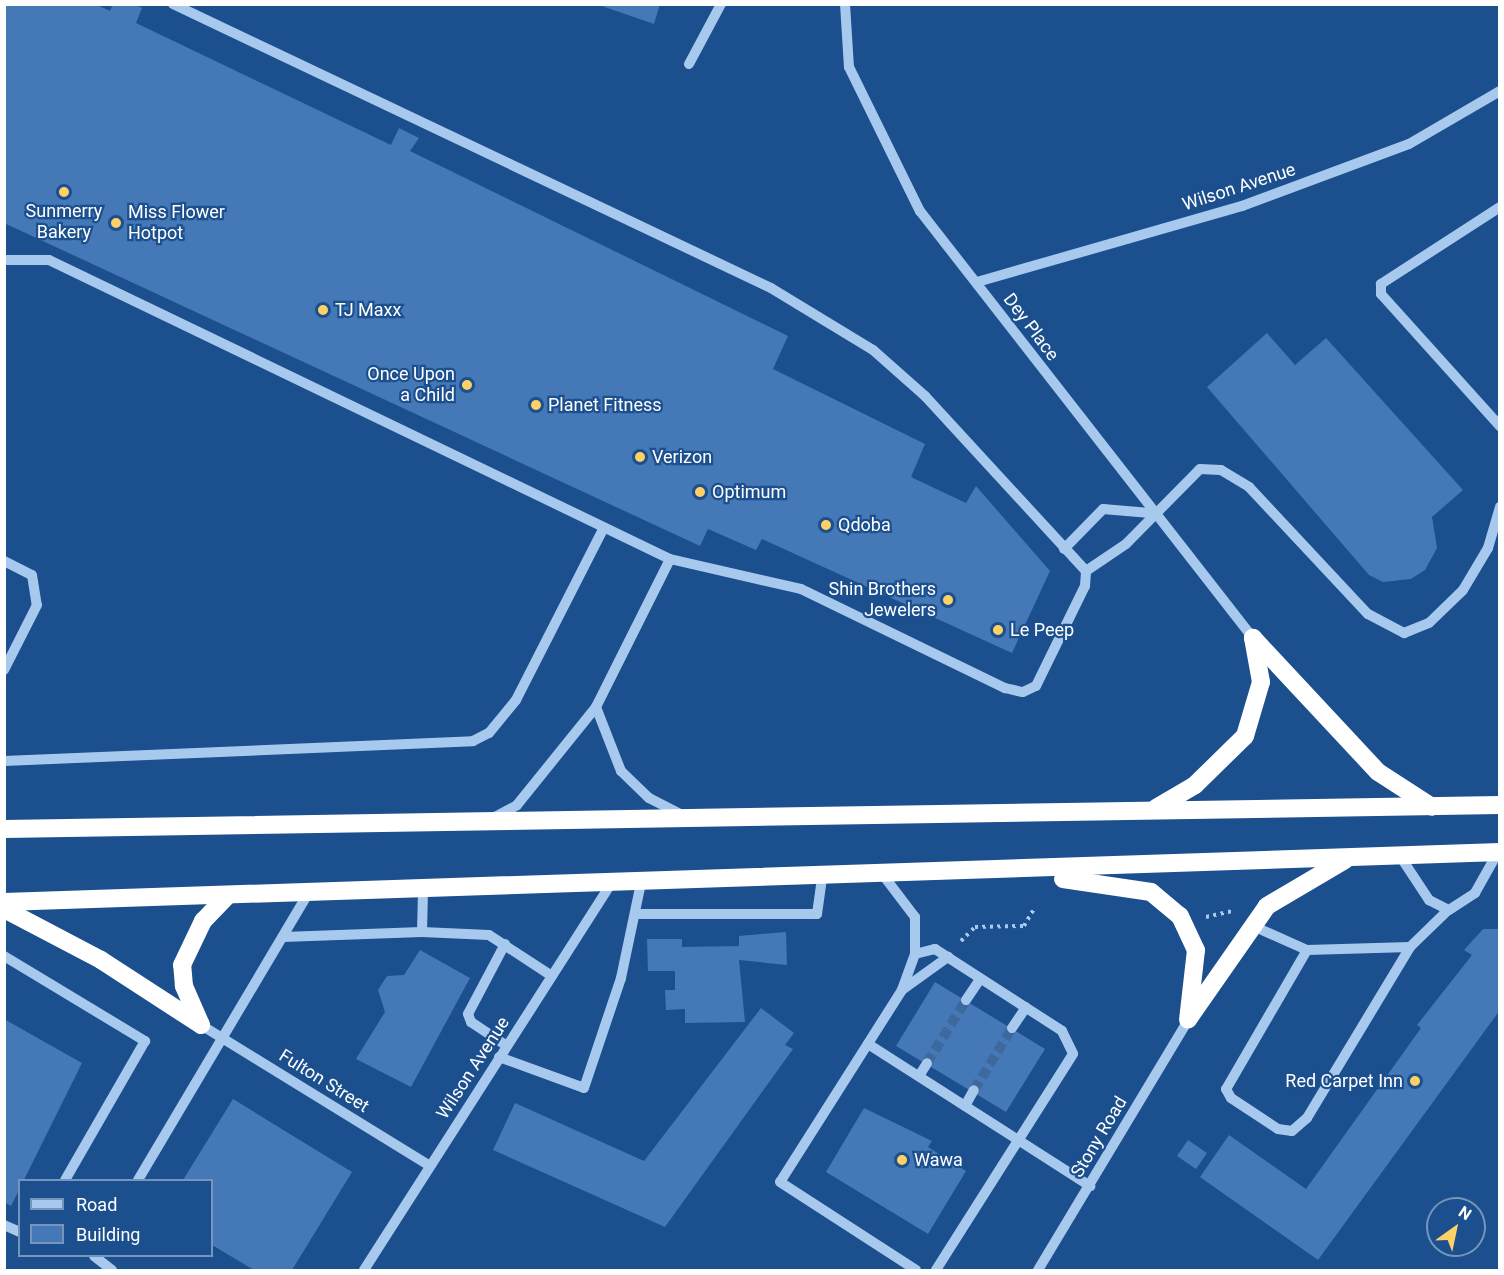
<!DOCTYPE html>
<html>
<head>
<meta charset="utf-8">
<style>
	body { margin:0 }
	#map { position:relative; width:1504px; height:1275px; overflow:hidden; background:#1b4f8e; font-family:Roboto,sans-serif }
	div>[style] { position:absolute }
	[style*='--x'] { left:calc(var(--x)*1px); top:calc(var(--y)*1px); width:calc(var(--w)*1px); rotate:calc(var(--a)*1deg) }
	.building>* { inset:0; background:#4478b6 }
	.minor-tunnel>* { height:10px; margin-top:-5px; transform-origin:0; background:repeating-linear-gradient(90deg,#3d699f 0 10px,transparent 0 15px) }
	.path>* { height:4px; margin-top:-2px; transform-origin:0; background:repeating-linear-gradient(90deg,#a8c9ee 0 3px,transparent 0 7.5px) }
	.minor>* { height:10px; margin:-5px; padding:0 5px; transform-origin:5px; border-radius:5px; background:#a8c9ee }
	.highway>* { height:18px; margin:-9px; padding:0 9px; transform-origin:9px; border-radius:9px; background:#fff }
	.dots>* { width:16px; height:16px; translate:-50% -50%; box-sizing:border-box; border:3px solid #1b4f8e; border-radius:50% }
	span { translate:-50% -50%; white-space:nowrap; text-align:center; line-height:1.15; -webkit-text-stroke:4.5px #1b4f8e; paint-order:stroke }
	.street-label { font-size:18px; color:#fff }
	.poi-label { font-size:18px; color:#fff }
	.left { translate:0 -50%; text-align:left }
	.right { translate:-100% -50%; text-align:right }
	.frame { position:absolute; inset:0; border:6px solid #fff; pointer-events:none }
	.legend { position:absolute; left:18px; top:1179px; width:195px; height:78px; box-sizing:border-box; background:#1b4f8e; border:2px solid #7695bb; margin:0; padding:8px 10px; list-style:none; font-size:18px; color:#fff }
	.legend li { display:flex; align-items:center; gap:12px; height:30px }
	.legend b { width:30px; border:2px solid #7695bb }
	.north { position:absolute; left:1426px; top:1197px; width:60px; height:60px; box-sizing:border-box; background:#1b4f8e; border:2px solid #7695bb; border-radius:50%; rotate:33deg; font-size:16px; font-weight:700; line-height:24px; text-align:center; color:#fff }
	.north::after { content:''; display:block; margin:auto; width:21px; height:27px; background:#ffd066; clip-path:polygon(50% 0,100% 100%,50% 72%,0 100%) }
</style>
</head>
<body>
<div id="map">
	<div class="building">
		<i style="clip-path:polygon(4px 4px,95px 4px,110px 11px,113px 4px,134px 4px,142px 8px,136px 23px,391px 145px,399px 128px,419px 138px,410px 151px,788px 336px,773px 369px,925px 444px,911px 477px,966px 503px,976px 486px,1050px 571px,1012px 653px,762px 539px,756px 550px,708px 529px,700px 546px,4px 223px)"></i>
		<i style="clip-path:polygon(596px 4px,660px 4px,654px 24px)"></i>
		<i style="clip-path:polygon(1267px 333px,1295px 365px,1326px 338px,1463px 490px,1432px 517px,1437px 548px,1425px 570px,1411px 579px,1383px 582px,1369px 575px,1207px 387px)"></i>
		<i style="clip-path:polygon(1483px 929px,1500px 929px,1500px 1010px,1318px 1260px,1200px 1177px,1229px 1135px,1306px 1189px,1421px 1028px,1417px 1025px,1472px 955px,1464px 950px)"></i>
		<i style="clip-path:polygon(786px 932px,787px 965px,739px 960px,745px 1022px,685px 1023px,685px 1009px,666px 1010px,665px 990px,675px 990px,675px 971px,648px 971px,647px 939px,682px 939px,682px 947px,739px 946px,739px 936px)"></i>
		<i style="clip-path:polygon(420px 950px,470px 978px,411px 1087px,356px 1059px,385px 1012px,378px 990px,387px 976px,404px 975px)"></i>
		<i style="clip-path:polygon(935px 982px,1045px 1049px,1006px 1112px,896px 1046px)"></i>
		<i style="clip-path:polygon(761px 1008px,794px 1033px,785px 1045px,793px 1049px,665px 1227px,493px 1150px,515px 1103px,644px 1161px)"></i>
		<i style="clip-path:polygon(4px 1019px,82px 1063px,11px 1206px,4px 1202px)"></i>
		<i style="clip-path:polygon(233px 1099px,352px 1172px,292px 1270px,254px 1270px,212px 1245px,212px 1180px,183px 1180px)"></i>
		<i style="clip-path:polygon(864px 1108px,932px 1141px,928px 1147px,966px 1171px,928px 1234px,826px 1172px)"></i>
		<i style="clip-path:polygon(1188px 1140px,1207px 1153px,1196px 1169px,1177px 1156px)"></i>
	</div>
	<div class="minor-tunnel">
		<i style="--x:927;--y:1063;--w:74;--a:-58.2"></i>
		<i style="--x:974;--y:1090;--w:73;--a:-58.5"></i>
	</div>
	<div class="path">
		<i style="--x:1206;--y:917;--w:28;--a:-13"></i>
		<i style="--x:961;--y:941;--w:20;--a:-45"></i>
		<i style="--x:975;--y:927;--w:49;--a:-1.2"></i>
		<i style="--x:1024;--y:926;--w:22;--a:-60"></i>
	</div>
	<div class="minor">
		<i style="--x:845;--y:4;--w:63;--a:86.4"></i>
		<i style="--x:849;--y:67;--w:161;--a:63.8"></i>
		<i style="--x:920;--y:211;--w:541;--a:52.05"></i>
		<i style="--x:689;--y:64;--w:68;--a:-61.9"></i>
		<i style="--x:1500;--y:207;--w:142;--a:147.1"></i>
		<i style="--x:1381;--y:284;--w:10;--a:90"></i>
		<i style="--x:1381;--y:294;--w:178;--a:48"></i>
		<i style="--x:4;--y:260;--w:45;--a:0"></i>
		<i style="--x:49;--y:260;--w:689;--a:25.71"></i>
		<i style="--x:670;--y:559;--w:134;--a:12.9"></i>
		<i style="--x:801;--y:589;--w:227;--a:25.9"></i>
		<i style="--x:1005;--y:688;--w:18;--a:13"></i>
		<i style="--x:1023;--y:692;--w:14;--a:-25"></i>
		<i style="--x:1036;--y:686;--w:111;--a:-63.9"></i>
		<i style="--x:1085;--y:586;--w:15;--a:-86"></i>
		<i style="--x:1086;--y:571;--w:238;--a:-132.6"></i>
		<i style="--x:925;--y:396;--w:69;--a:-138.5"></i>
		<i style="--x:873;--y:350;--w:119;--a:-148.7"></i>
		<i style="--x:771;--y:288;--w:662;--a:-154.6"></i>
		<i style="--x:977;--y:282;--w:276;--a:-16"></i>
		<i style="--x:1242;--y:206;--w:178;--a:-20.4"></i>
		<i style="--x:1409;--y:144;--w:105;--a:-30.2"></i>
		<i style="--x:1064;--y:549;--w:56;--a:-45.7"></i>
		<i style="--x:1103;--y:509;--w:47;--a:4.9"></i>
		<i style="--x:4;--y:561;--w:31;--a:27"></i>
		<i style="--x:32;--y:575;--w:30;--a:81"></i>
		<i style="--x:37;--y:605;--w:73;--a:116.9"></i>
		<i style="--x:1086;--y:571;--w:48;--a:-34"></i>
		<i style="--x:1126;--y:544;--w:105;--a:-45.4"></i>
		<i style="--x:1200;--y:469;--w:21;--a:3"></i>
		<i style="--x:1221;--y:470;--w:33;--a:31"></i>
		<i style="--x:1249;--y:487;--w:174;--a:46.9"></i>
		<i style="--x:1368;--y:614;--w:41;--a:27.8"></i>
		<i style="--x:1404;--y:633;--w:27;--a:-22"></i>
		<i style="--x:1429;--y:623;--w:47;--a:-44.1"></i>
		<i style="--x:1463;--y:590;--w:49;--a:-59.2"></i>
		<i style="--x:1488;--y:548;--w:43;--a:-73.7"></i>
		<i style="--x:596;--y:707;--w:69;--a:68.7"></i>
		<i style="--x:621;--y:771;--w:39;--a:44"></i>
		<i style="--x:649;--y:798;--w:35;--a:27"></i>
		<i style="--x:4;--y:761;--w:469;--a:-2.4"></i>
		<i style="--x:473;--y:741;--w:18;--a:-27"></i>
		<i style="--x:489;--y:733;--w:43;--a:-50.7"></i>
		<i style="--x:516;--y:700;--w:192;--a:-63"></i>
		<i style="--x:493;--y:818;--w:27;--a:-28"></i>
		<i style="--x:517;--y:805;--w:126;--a:-51.1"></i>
		<i style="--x:596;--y:707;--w:165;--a:-63.4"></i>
		<i style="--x:1400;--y:856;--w:53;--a:56.6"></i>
		<i style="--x:1429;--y:900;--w:22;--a:27"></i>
		<i style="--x:1449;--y:910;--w:31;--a:-33"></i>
		<i style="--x:1475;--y:893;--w:47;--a:-60.7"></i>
		<i style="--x:883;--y:875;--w:53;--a:52.7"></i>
		<i style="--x:915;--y:917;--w:37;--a:90"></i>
		<i style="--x:915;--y:954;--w:38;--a:110"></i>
		<i style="--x:902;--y:990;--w:227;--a:122.4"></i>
		<i style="--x:780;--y:1182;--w:162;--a:32.9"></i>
		<i style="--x:635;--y:914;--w:182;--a:0"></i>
		<i style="--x:817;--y:914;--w:37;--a:-82"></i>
		<i style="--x:1253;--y:926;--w:59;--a:24"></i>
		<i style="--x:1307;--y:950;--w:103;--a:-1.7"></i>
		<i style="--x:1410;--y:947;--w:53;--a:-44.2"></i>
		<i style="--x:422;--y:932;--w:67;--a:2.6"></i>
		<i style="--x:489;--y:935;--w:75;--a:33.1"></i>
		<i style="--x:283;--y:937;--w:139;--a:-2.1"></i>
		<i style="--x:422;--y:932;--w:42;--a:-88.6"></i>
		<i style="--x:505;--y:944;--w:79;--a:117.9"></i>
		<i style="--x:468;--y:1014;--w:9;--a:69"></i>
		<i style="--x:471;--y:1022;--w:43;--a:33.7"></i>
		<i style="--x:1307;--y:950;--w:161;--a:120.2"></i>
		<i style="--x:1226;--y:1089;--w:10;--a:61"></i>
		<i style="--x:1231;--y:1098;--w:56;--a:33.4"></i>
		<i style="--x:1278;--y:1129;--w:14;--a:8"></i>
		<i style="--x:1292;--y:1131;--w:20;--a:-41"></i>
		<i style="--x:1307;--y:1118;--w:200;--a:-58.9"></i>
		<i style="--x:915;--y:954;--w:21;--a:-14"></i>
		<i style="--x:935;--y:949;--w:151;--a:32.8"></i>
		<i style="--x:1062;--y:1031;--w:25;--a:64"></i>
		<i style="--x:1073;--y:1054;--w:256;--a:122.4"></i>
		<i style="--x:4;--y:956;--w:165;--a:31.1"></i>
		<i style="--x:145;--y:1041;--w:160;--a:119.9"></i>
		<i style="--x:902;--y:990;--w:57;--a:-35.7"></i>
		<i style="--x:966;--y:1000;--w:25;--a:-56"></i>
		<i style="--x:201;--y:1025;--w:268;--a:31.6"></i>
		<i style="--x:1012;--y:1028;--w:25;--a:-56"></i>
		<i style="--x:868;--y:1044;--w:264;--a:32.6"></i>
		<i style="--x:499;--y:1057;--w:90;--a:20"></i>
		<i style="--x:584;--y:1088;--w:116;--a:-71.4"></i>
		<i style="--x:621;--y:978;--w:97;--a:-78.1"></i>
		<i style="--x:919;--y:1076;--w:15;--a:-58"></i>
		<i style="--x:965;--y:1106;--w:18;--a:-61"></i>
		<i style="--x:138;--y:1180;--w:333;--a:-59.3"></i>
		<i style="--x:4;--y:1225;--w:17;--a:24"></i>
		<i style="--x:94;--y:1256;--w:23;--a:38"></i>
		<i style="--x:364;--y:1270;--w:458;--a:-57.4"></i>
		<i style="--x:1038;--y:1270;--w:292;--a:-59"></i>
	</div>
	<div class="highway">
		<i style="--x:1253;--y:638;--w:183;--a:47"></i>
		<i style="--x:1378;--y:772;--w:64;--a:32.9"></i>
		<i style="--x:1156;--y:808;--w:45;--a:-30.5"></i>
		<i style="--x:1195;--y:785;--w:70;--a:-44.4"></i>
		<i style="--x:1245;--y:736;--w:56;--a:-73.5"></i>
		<i style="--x:1261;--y:682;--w:45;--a:-100.3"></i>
		<i style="--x:4;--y:829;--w:1496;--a:-0.92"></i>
		<i style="--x:1063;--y:879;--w:89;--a:8.4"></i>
		<i style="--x:1151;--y:892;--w:38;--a:40"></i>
		<i style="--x:1180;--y:916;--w:38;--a:65"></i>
		<i style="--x:1196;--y:950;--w:70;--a:96.5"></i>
		<i style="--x:4;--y:902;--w:1497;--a:-1.91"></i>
		<i style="--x:4;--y:909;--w:110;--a:27.7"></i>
		<i style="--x:101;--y:960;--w:119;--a:33"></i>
		<i style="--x:1189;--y:1018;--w:136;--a:-55.1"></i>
		<i style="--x:1267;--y:906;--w:91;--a:-30.5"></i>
		<i style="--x:201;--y:1025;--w:43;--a:-113.6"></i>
		<i style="--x:184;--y:986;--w:21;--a:-95"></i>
		<i style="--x:182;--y:965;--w:49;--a:-64.5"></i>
		<i style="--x:203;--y:921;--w:33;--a:-46"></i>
	</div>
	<div class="dots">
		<i style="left:64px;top:192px;background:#ffd066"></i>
		<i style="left:116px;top:223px;background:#ffd066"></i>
		<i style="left:323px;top:310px;background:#ffd066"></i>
		<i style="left:467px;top:385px;background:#ffd066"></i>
		<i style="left:536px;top:405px;background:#ffd066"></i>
		<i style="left:640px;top:457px;background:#ffd066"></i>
		<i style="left:700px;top:492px;background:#ffd066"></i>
		<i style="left:826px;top:525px;background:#ffd066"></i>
		<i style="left:948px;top:600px;background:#ffd066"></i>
		<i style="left:998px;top:630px;background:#ffd066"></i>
		<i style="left:1415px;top:1081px;background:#ffd066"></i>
		<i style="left:902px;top:1160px;background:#ffd066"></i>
	</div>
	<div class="street-label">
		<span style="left:1239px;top:187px;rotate:-18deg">Wilson Avenue</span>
		<span style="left:1031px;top:327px;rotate:53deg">Dey Place</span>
		<span style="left:473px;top:1068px;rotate:-57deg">Wilson Avenue</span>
		<span style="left:324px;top:1081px;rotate:32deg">Fulton Street</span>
		<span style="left:1099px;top:1137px;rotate:-59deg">Stony Road</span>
	</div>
	<div class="poi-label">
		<span style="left:64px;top:222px">Sunmerry<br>Bakery</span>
		<span class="left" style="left:128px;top:223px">Miss Flower<br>Hotpot</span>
		<span class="left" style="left:335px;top:310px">TJ Maxx</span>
		<span class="right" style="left:455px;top:385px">Once Upon<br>a Child</span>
		<span class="left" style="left:548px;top:405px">Planet Fitness</span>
		<span class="left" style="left:652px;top:457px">Verizon</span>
		<span class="left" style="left:712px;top:492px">Optimum</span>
		<span class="left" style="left:838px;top:525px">Qdoba</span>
		<span class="right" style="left:936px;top:600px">Shin Brothers<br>Jewelers</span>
		<span class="left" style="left:1010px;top:630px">Le Peep</span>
		<span class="right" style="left:1403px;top:1081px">Red Carpet Inn</span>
		<span class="left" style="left:914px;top:1160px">Wawa</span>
	</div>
	<div class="frame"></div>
	<ul class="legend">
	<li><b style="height:8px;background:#a8c9ee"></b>Road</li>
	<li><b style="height:16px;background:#4478b6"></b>Building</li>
	</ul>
	<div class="north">N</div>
</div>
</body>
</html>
